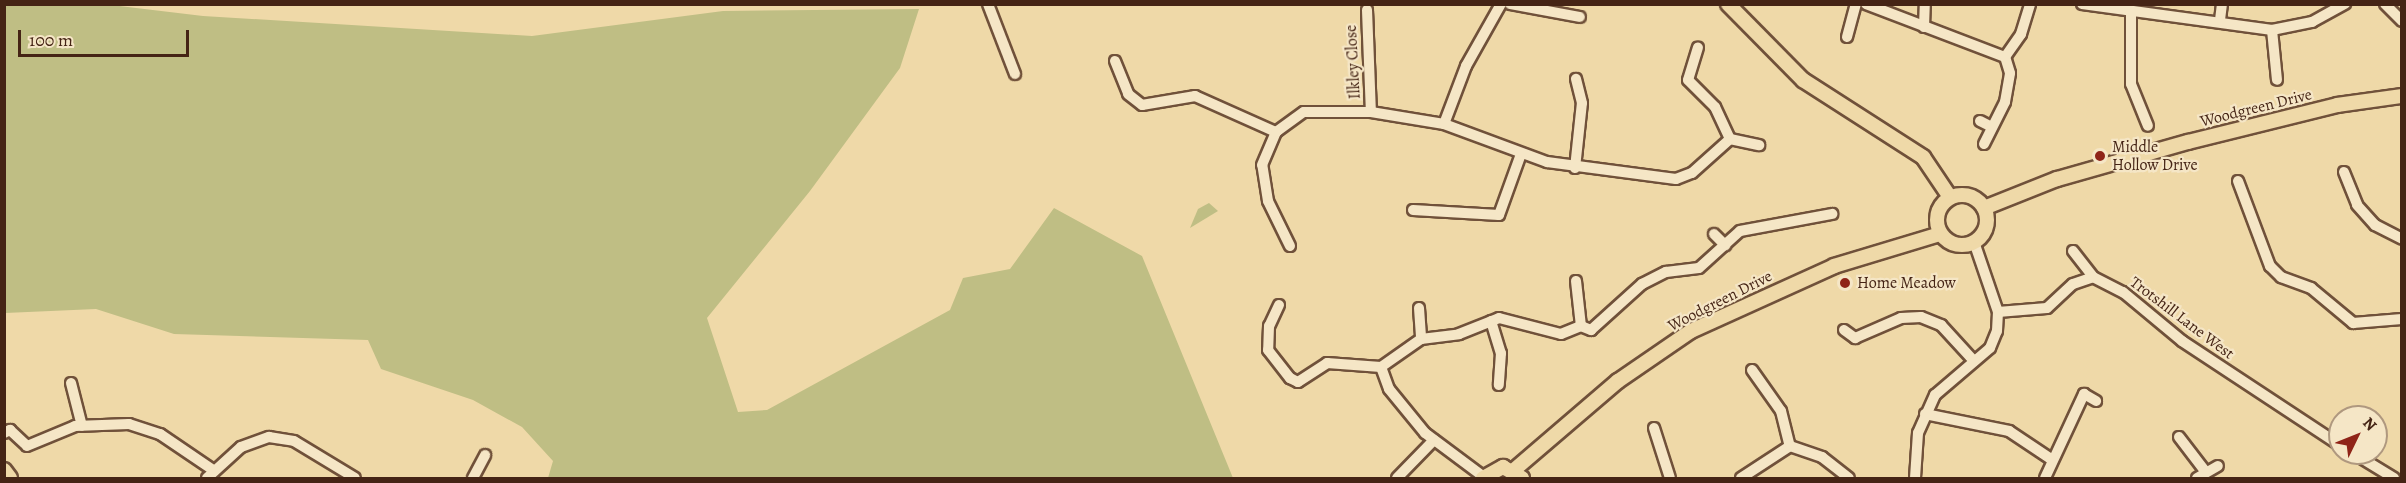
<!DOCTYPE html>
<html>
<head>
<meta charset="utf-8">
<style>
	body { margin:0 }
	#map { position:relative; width:2406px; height:483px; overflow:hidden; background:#efd9a8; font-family:Alegreya,serif }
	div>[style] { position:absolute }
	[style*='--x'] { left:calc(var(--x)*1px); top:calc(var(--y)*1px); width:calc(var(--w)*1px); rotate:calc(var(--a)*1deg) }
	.green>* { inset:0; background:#bfbe84 }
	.roads { filter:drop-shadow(2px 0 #70513a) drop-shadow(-2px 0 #70513a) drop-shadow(0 2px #70513a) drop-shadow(0 -2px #70513a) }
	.minor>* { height:10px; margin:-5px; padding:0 5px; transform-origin:5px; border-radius:5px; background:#f5e6c6 }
	.major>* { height:14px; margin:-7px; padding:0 7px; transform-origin:7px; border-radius:7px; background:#efd9a8 }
	.major>.ring { margin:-7px; padding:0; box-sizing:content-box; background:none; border:14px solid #efd9a8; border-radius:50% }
	.dots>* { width:16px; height:16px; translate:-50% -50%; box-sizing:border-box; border:3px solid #f5e6c6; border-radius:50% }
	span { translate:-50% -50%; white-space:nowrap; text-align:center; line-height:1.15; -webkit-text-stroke:4.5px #f5e6c6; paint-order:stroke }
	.street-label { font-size:16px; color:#452415 }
	.poi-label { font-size:16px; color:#452415 }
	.left { translate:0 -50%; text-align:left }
	.frame { position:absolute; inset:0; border:6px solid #452415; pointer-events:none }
	.north { position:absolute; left:2328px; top:405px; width:60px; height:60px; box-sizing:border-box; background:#f5e6c6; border:2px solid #af987f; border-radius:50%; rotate:47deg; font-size:16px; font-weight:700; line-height:24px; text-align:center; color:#452415 }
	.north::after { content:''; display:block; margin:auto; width:21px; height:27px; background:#8f2418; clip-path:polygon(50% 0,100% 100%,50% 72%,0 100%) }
	.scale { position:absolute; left:18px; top:30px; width:171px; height:27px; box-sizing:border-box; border:3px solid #452415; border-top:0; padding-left:8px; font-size:18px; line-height:21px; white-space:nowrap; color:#452415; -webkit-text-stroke:4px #f5e6c6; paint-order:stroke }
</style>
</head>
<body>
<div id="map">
	<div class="green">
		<i style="clip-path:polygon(4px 5px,111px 5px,203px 16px,532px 36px,723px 11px,919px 9px,900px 68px,810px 191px,707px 318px,738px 412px,767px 410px,950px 310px,963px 278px,1010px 269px,1054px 208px,1142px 256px,1233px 478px,548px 478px,553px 461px,522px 427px,473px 400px,381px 369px,368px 340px,174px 334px,96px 309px,5px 313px)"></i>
		<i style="clip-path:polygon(1209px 203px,1218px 211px,1190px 228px,1198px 209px)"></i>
	</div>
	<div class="roads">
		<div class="minor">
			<i style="--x:988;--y:4;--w:75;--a:68.9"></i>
			<i style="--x:1510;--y:4;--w:71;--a:10.5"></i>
			<i style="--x:1866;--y:4;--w:149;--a:20.9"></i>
			<i style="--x:2005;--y:57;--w:28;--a:-55"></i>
			<i style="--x:2021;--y:34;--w:31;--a:-73"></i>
			<i style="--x:2082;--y:4;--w:192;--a:7.8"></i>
			<i style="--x:2272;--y:30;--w:41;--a:-11.3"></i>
			<i style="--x:2312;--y:22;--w:38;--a:-29"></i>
			<i style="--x:2385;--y:4;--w:24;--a:45"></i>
			<i style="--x:1367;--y:10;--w:102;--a:87.8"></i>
			<i style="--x:2131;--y:11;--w:73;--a:90"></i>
			<i style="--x:2131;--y:84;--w:45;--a:68"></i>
			<i style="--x:2220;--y:20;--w:16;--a:-83"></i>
			<i style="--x:1924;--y:27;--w:23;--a:-88"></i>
			<i style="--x:2272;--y:30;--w:50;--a:84.3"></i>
			<i style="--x:1847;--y:37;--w:34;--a:-75"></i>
			<i style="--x:1115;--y:61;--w:35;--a:68"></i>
			<i style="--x:1128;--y:94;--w:18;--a:38"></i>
			<i style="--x:1142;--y:105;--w:54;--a:-9.6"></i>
			<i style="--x:1195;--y:96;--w:89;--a:24"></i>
			<i style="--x:1980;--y:121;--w:13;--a:27"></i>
			<i style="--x:1444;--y:124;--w:62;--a:-69.2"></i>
			<i style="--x:1466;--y:66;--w:71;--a:-60.6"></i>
			<i style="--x:1730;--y:139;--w:30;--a:12"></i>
			<i style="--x:1984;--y:144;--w:47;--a:-63.4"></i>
			<i style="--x:2005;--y:102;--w:29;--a:-80"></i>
			<i style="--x:2010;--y:73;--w:17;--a:-107"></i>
			<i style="--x:1575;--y:168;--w:65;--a:-83.9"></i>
			<i style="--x:1582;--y:103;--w:25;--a:-104"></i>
			<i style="--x:2344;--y:172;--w:35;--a:68"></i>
			<i style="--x:2357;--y:205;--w:27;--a:48"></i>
			<i style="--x:2375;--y:225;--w:30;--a:27"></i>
			<i style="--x:2238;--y:181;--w:91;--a:69.4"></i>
			<i style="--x:2270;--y:266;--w:16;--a:45"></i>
			<i style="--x:2281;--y:277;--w:32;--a:20"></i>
			<i style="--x:2311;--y:288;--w:55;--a:39.8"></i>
			<i style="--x:2353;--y:323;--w:49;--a:-4.7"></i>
			<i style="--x:1413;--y:210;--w:86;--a:3.3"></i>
			<i style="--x:1499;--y:215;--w:65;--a:-70.2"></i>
			<i style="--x:1714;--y:234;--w:16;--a:45"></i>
			<i style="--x:1290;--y:246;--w:50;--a:-116.1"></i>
			<i style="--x:1268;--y:201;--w:36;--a:-99"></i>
			<i style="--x:1262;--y:165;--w:36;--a:-67"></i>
			<i style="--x:1276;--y:132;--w:34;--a:-36"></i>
			<i style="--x:1304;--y:112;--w:67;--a:0"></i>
			<i style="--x:1371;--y:112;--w:74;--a:9.3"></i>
			<i style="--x:1444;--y:124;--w:110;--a:20.3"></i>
			<i style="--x:1547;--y:162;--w:130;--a:7.5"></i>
			<i style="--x:1676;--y:179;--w:17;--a:-21"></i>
			<i style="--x:1692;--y:173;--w:51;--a:-41.8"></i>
			<i style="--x:1730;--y:139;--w:35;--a:-115"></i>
			<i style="--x:1715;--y:107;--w:38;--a:-135"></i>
			<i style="--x:1688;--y:80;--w:34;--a:-73"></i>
			<i style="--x:2073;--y:251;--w:33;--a:52"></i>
			<i style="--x:1576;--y:281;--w:45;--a:83.7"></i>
			<i style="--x:1279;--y:305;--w:23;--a:115"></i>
			<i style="--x:1269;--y:326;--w:24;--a:92"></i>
			<i style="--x:1268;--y:350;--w:36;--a:52"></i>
			<i style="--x:1290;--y:378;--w:9;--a:27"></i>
			<i style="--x:1298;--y:382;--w:35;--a:-33"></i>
			<i style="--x:1327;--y:363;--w:54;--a:4.2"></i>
			<i style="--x:1419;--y:308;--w:31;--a:86"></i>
			<i style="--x:1998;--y:312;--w:49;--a:-4.7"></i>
			<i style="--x:2047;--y:308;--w:35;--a:-43"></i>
			<i style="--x:2073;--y:284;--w:21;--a:-19"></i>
			<i style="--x:2093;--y:277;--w:34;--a:27"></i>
			<i style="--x:2123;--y:292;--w:77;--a:39.7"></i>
			<i style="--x:2182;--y:341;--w:189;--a:33.4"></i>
			<i style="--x:1491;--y:321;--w:34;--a:73"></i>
			<i style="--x:1501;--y:353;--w:32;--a:94"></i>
			<i style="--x:1844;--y:330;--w:14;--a:36"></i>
			<i style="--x:1855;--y:338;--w:50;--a:-23.5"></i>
			<i style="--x:1901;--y:318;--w:20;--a:-3"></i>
			<i style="--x:1921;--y:317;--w:22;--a:22"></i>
			<i style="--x:1941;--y:325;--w:49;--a:47.5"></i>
			<i style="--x:1381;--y:367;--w:49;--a:-35"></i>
			<i style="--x:1421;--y:339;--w:38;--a:-7"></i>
			<i style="--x:1459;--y:334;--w:43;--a:-21.8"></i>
			<i style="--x:1499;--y:318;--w:64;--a:14.5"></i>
			<i style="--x:1561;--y:334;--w:22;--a:-22"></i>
			<i style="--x:1581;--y:326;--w:11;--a:22"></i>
			<i style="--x:1591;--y:330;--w:69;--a:-42"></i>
			<i style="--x:1642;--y:284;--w:27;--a:-27"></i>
			<i style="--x:1666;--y:272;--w:33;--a:-7"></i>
			<i style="--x:1699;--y:268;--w:55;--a:-42.1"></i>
			<i style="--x:1740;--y:231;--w:94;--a:-10.5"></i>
			<i style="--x:1381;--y:367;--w:23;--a:70"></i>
			<i style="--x:1389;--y:389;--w:57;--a:50.7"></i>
			<i style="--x:1425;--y:433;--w:74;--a:36.7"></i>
			<i style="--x:1752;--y:370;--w:50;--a:54.7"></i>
			<i style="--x:1781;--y:411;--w:36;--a:76"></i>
			<i style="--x:71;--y:383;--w:44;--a:75.7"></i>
			<i style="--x:1925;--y:414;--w:86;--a:11.4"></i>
			<i style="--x:2009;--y:431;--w:50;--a:33.7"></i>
			<i style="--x:1654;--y:428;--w:52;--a:72.3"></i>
			<i style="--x:4;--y:433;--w:7;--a:-27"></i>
			<i style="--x:10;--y:430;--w:23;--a:43"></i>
			<i style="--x:27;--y:446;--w:52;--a:-22.6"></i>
			<i style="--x:75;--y:426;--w:54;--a:-2.1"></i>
			<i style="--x:129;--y:424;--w:33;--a:18"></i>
			<i style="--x:160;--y:434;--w:64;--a:34.2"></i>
			<i style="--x:2179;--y:437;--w:43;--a:52.6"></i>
			<i style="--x:2353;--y:453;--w:48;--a:31.4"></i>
			<i style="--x:207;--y:478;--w:46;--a:-42.4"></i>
			<i style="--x:241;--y:447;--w:30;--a:-20"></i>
			<i style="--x:269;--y:437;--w:25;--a:9"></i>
			<i style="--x:294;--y:441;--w:71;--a:31.2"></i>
			<i style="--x:473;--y:478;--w:26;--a:-62"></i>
			<i style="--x:1397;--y:478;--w:53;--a:-45.8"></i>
			<i style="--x:1741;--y:478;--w:59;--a:-33.1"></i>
			<i style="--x:1790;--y:446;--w:34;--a:19"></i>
			<i style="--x:1822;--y:457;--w:34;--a:38"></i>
			<i style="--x:1915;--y:478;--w:45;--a:-86.2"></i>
			<i style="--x:1918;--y:433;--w:42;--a:-65.9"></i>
			<i style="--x:1935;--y:395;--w:72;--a:-40.5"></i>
			<i style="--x:1990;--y:348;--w:18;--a:-68"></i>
			<i style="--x:1997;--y:331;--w:19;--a:-87"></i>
			<i style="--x:1998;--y:312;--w:74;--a:-108.9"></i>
			<i style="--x:2045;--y:478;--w:93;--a:-65.1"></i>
			<i style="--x:2084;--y:394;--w:14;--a:30"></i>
			<i style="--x:2197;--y:478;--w:24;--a:-30"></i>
		</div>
		<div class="major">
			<i style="--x:1728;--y:4;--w:107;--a:45.4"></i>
			<i style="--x:1803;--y:80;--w:143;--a:32.7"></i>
			<i style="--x:1923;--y:157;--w:48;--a:56"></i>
			<i class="ring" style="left:1937px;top:195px;width:36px;height:36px"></i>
			<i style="--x:1984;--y:208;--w:79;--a:-21.7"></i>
			<i style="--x:2057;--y:179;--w:136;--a:-15.8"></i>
			<i style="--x:2188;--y:142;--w:154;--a:-13.9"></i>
			<i style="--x:2337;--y:105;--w:66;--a:-7.9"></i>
			<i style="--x:4;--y:470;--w:10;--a:53"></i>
			<i style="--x:1514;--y:470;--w:137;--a:-40.6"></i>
			<i style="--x:1618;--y:381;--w:88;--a:-34.4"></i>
			<i style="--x:1691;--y:331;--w:157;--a:-24.4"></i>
			<i style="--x:1834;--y:266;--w:111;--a:-16.8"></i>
			<i style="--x:1483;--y:478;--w:23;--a:-29"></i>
			<i style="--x:1503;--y:467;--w:22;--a:30"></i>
		</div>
	</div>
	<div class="dots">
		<i style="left:2100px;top:156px;background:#8f2418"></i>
		<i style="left:1845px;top:283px;background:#8f2418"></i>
	</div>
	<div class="street-label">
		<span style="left:1353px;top:62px;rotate:-93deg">Ilkley Close</span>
		<span style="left:2256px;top:108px;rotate:-14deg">Woodgreen Drive</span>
		<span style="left:1720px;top:301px;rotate:-27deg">Woodgreen Drive</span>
		<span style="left:2182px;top:318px;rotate:37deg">Trotshill Lane West</span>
	</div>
	<div class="poi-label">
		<span class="left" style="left:2112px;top:156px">Middle<br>Hollow Drive</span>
		<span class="left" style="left:1857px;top:283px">Home Meadow</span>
	</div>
	<div class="frame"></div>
	<div class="north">N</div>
	<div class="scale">100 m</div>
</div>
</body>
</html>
